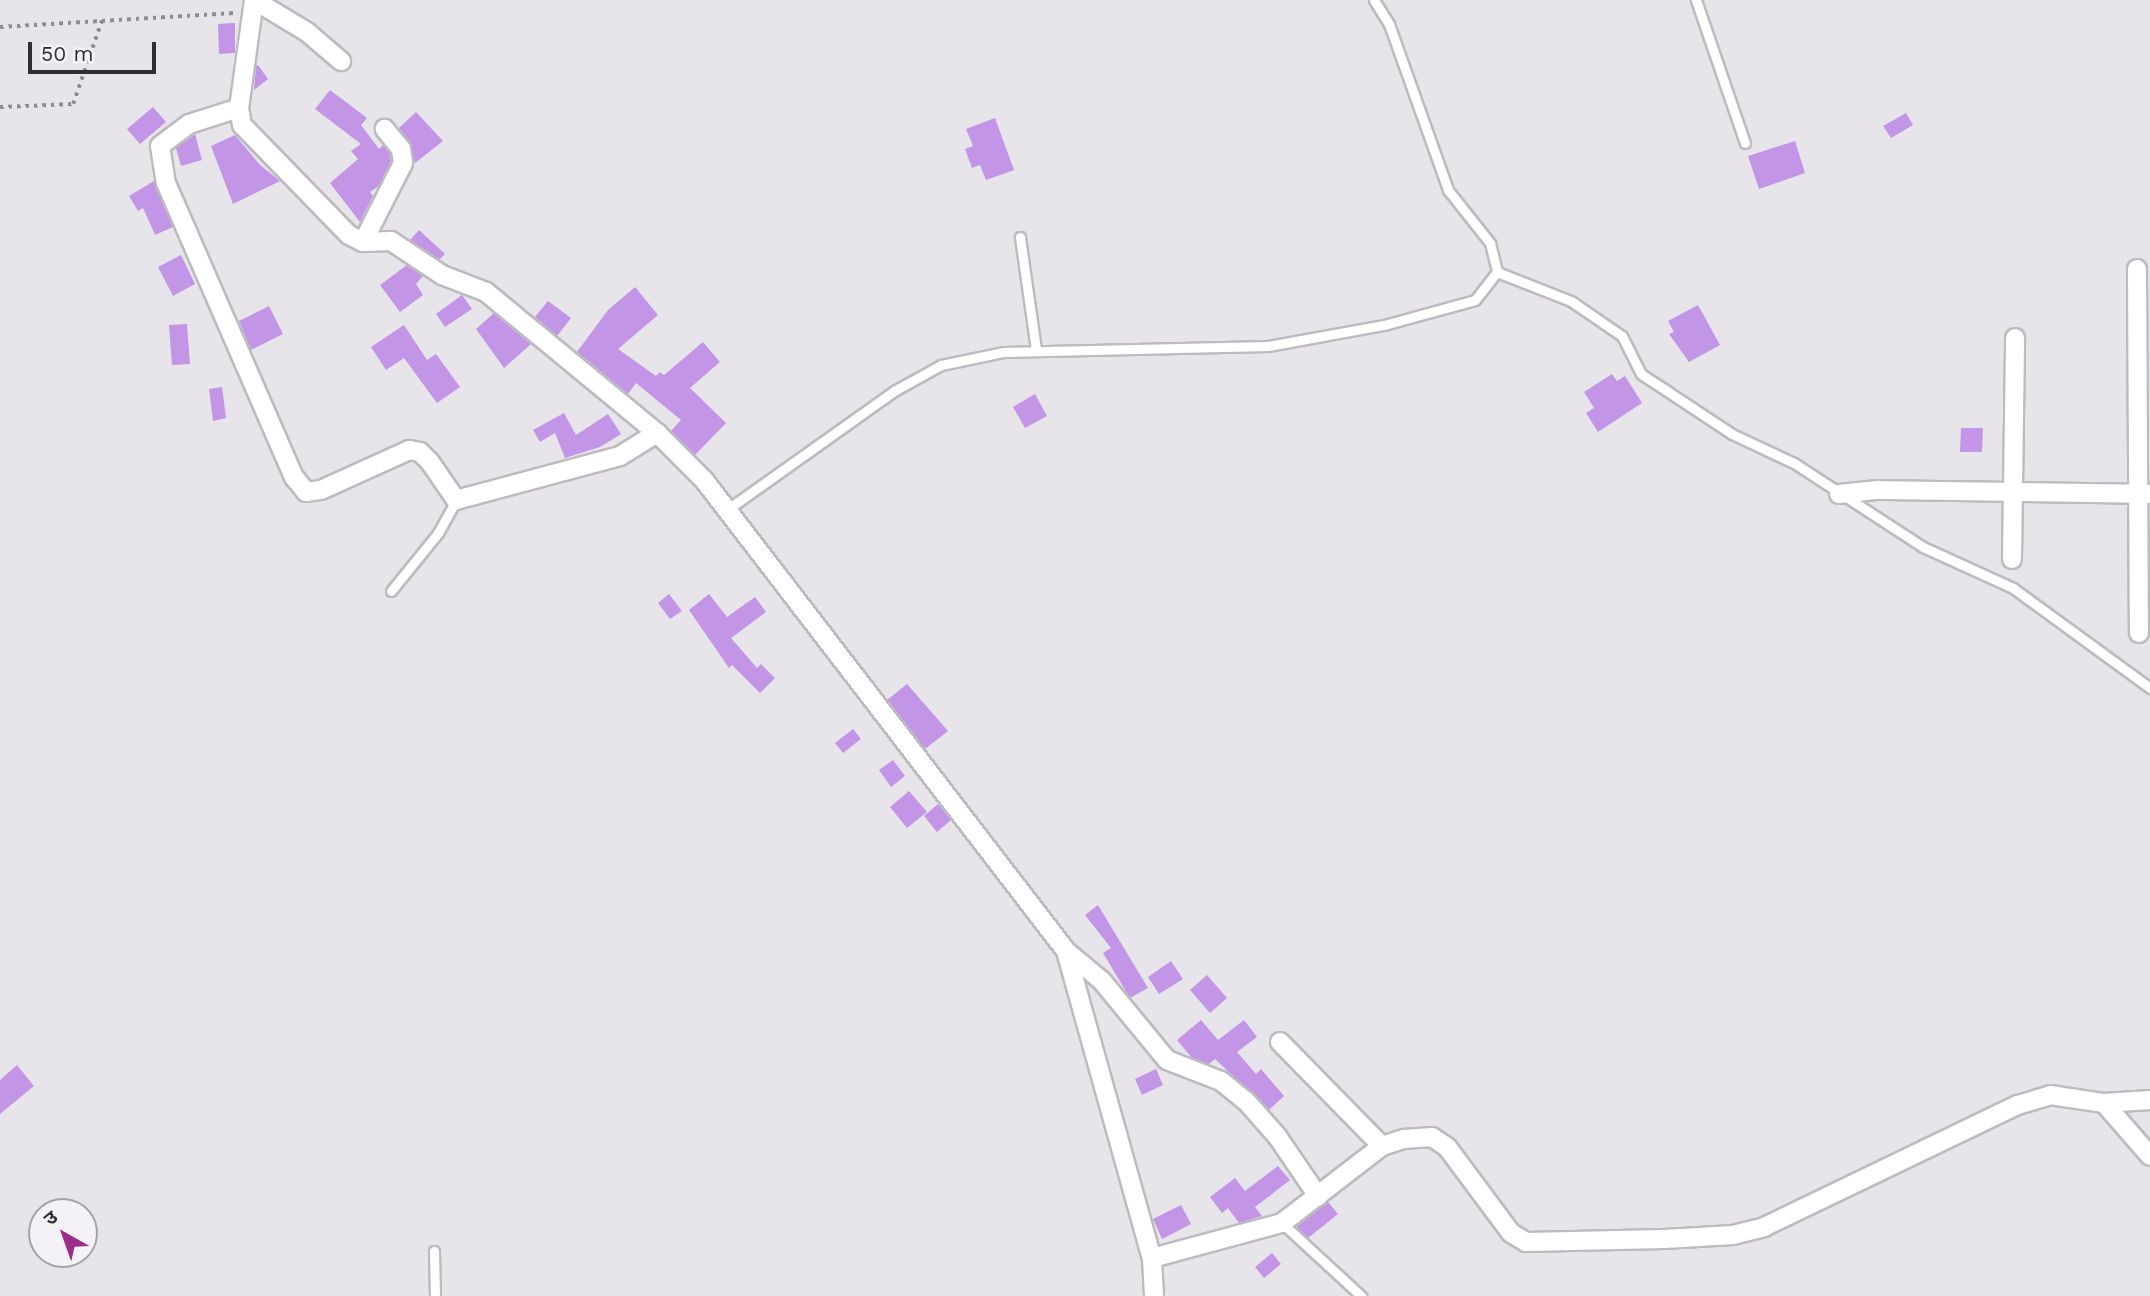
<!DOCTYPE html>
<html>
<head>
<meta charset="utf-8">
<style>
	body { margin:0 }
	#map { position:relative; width:2150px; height:1296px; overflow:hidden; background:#e7e5e9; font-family:"Work Sans","Noto Sans Devanagari",sans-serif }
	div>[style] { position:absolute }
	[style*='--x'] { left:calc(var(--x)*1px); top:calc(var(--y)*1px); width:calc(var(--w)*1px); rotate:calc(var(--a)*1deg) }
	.building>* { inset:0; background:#c295e7 }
	.path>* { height:3.5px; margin-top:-1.75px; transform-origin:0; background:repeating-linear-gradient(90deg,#8f8d90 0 3.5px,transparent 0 8.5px) }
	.roads { filter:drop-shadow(2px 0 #bdbbbf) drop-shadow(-2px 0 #bdbbbf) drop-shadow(0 2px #bdbbbf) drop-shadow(0 -2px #bdbbbf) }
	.lane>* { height:9px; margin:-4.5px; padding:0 4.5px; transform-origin:4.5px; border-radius:4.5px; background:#fff }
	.street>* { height:18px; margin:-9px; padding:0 9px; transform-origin:9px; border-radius:9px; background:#fff }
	span { translate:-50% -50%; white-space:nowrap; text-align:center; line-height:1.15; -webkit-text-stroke:5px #f4f2f6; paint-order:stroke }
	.north { position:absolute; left:28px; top:1198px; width:70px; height:70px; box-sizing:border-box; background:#f4f2f6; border:2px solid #a5a4a7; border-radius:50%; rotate:320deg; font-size:19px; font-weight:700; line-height:28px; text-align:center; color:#2f2e30 }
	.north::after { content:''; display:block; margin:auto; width:24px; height:32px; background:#9d2d8a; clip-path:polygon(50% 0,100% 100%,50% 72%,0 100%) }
	.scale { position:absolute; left:28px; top:42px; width:128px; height:32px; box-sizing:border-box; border:4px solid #2f2e30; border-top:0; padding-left:9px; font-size:21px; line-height:24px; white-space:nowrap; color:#2f2e30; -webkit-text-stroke:5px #f4f2f6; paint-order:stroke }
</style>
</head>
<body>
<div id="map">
	<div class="building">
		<i style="clip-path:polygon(235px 23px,235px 53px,219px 54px,218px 24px)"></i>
		<i style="clip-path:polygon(258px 65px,268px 79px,254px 90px,256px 66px)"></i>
		<i style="clip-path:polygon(330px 90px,367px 118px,361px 125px,379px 149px,383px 145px,390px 154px,391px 161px,379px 186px,370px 192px,373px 196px,360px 222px,330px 183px,358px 159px,351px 151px,361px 144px,315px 109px)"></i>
		<i style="clip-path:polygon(153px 107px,166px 122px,140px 144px,127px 129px)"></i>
		<i style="clip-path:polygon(416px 112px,443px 141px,415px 163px,410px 142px,399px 128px)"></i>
		<i style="clip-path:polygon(1906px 113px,1913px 125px,1891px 138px,1883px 126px)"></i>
		<i style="clip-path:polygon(995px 118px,1014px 170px,986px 180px,980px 165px,972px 168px,965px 149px,973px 146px,966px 129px)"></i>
		<i style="clip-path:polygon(195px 134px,202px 160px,181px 166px,176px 148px)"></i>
		<i style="clip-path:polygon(235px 135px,260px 165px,280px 181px,233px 204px,211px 146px)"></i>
		<i style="clip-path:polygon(1795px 141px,1805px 173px,1759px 189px,1748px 156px)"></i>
		<i style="clip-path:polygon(154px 181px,173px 227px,155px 235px,143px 208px,138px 211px,129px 196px)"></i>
		<i style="clip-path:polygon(419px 230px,445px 254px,439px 260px,410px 240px)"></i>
		<i style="clip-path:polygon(181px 255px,195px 284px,173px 296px,158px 267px)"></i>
		<i style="clip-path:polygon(407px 265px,423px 276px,416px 284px,423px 295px,400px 312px,380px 285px)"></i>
		<i style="clip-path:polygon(635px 287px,658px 315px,618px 349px,656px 376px,660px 372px,664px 375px,703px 342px,720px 362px,690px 388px,726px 423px,695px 455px,671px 431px,681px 420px,636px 383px,628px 394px,577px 352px,608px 310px)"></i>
		<i style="clip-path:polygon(462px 295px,472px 309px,445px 327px,436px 314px)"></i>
		<i style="clip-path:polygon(548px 301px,571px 318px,557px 336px,535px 317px)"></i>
		<i style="clip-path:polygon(1698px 305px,1720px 345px,1689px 362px,1669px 334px,1674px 332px,1668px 321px)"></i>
		<i style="clip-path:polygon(269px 306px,283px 334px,251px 350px,239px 321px)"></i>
		<i style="clip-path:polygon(494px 313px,531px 344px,504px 368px,476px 329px)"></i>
		<i style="clip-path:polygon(187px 324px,190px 364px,172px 365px,169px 325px)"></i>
		<i style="clip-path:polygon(404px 325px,427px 360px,436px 354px,460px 387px,437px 403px,404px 358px,386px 370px,371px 347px)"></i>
		<i style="clip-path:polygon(1612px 374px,1617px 381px,1625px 376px,1642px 403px,1598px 432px,1586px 413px,1594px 408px,1584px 392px)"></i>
		<i style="clip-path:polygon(222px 387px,226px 418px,213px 421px,209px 389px)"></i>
		<i style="clip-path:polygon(1035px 394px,1047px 416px,1025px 428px,1013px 407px)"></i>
		<i style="clip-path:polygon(564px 413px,576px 435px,608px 414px,621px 434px,600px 447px,565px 458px,555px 433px,540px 442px,533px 430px)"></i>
		<i style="clip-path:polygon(1961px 428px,1983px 428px,1982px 452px,1960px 452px)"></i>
		<i style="clip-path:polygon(669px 594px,682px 611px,670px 619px,658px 603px)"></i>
		<i style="clip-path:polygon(709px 594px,727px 617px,755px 597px,766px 612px,731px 638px,757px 668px,761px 664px,775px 678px,760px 693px,732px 665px,729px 668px,689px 610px)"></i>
		<i style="clip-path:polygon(907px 684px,948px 731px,925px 749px,887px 700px)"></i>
		<i style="clip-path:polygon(853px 729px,861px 739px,843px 753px,835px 743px)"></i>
		<i style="clip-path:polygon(893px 760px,905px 776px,891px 787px,879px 770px)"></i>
		<i style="clip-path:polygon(909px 791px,927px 812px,907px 828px,890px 807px)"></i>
		<i style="clip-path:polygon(938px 804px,951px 820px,937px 832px,924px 816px)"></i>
		<i style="clip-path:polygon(1098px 905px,1148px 988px,1130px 998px,1103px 953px,1111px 948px,1085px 915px)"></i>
		<i style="clip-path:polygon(1171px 961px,1183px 979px,1159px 994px,1148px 977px)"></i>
		<i style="clip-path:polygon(1207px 975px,1227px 998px,1210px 1013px,1190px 990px)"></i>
		<i style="clip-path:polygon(1201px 1020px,1218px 1040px,1244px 1020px,1257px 1037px,1237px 1052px,1256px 1074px,1261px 1069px,1284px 1096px,1269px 1110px,1215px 1059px,1209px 1064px,1192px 1058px,1177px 1040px)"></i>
		<i style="clip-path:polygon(17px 1065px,34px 1086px,0 1114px,0 1080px)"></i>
		<i style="clip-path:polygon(1156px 1069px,1163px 1085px,1142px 1095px,1135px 1079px)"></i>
		<i style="clip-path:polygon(1278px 1166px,1290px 1180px,1255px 1207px,1262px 1216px,1239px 1223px,1228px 1208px,1222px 1213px,1210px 1197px,1235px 1178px,1245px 1191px)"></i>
		<i style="clip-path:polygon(1328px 1202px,1338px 1214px,1308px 1238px,1296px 1227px)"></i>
		<i style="clip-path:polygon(1181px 1205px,1191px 1224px,1162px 1239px,1153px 1219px)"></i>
		<i style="clip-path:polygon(1272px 1253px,1281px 1264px,1264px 1278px,1255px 1267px)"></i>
	</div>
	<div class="path">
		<i style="--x:0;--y:27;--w:235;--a:-3.4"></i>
		<i style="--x:0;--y:107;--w:73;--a:-2.4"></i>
		<i style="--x:73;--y:104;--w:89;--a:-71"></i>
	</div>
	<div class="roads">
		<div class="lane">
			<i style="--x:1374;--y:0;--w:28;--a:58"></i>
			<i style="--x:1389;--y:24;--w:176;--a:70.4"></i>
			<i style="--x:1448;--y:190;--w:68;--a:51.6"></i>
			<i style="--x:1490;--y:243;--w:30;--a:76"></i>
			<i style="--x:1497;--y:272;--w:79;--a:21.4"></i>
			<i style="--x:1571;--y:301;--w:62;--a:34.5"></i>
			<i style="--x:1622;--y:336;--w:42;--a:63.4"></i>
			<i style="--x:1641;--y:374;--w:31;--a:33"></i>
			<i style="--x:1667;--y:391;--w:78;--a:33.5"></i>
			<i style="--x:1732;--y:434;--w:68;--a:25.1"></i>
			<i style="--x:1794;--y:463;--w:154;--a:33.1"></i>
			<i style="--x:1923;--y:547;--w:99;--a:24.5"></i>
			<i style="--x:2013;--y:588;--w:170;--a:36.1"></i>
			<i style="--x:1696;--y:0;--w:151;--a:71.1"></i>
			<i style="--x:1020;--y:237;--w:114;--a:81.9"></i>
			<i style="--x:728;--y:509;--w:204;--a:-35.4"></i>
			<i style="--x:894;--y:391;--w:54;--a:-29"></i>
			<i style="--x:941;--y:365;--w:63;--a:-11.8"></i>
			<i style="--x:1003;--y:352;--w:265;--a:-1.3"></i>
			<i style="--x:1268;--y:346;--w:118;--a:-10.3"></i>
			<i style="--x:1384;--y:325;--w:94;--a:-15.4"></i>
			<i style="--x:1475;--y:300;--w:36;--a:-52"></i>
			<i style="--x:391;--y:591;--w:75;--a:-51"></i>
			<i style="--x:438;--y:533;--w:38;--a:-61"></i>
			<i style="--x:1282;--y:1223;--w:108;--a:42.7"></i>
			<i style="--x:434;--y:1251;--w:45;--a:88.7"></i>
		</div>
		<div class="street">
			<i style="--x:254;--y:0;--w:109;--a:97.9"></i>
			<i style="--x:239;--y:108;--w:17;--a:80"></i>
			<i style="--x:242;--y:125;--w:153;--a:45.8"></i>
			<i style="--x:349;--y:235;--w:16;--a:27"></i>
			<i style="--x:363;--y:242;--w:28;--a:-2"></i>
			<i style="--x:391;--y:241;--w:61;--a:33.7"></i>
			<i style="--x:442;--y:275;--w:47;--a:21.1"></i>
			<i style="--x:486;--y:292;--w:222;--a:39.5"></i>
			<i style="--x:657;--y:433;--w:66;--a:45"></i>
			<i style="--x:704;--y:480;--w:594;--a:52.45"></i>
			<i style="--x:1066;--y:951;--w:319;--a:74.4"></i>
			<i style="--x:1152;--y:1258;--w:38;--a:87"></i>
			<i style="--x:254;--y:0;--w:62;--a:31.1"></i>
			<i style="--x:307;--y:32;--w:45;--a:40.5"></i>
			<i style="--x:239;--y:108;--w:52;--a:162.3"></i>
			<i style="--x:189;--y:124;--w:36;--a:143"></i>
			<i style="--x:160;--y:146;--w:37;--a:81"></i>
			<i style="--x:166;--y:183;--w:321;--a:66.5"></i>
			<i style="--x:294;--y:477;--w:19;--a:51"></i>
			<i style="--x:306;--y:492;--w:15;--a:-8"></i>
			<i style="--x:321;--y:490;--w:97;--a:-24.4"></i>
			<i style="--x:409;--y:450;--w:11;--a:10"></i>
			<i style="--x:420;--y:452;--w:14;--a:45"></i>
			<i style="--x:430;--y:462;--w:46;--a:55.6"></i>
			<i style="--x:456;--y:500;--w:170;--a:-15"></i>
			<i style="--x:620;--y:456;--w:44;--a:-31.9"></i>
			<i style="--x:363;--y:242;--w:89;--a:-63.1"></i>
			<i style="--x:403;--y:163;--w:14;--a:-98"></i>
			<i style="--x:401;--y:149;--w:26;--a:-129"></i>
			<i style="--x:2137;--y:269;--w:364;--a:89.7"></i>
			<i style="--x:1839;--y:494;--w:39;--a:-6"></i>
			<i style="--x:1878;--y:490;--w:272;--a:0.8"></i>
			<i style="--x:2012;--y:559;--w:221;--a:-89.2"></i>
			<i style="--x:1067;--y:952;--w:45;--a:39.6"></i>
			<i style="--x:1102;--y:981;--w:102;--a:50.6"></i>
			<i style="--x:1167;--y:1060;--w:58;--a:21.3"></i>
			<i style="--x:1221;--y:1081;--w:32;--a:39"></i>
			<i style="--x:1246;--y:1101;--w:47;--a:48.5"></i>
			<i style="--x:1277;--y:1136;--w:73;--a:55.7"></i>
			<i style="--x:1280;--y:1042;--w:146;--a:45.6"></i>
			<i style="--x:2104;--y:1103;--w:70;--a:49"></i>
			<i style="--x:1152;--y:1258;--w:135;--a:-15.1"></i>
			<i style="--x:1282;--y:1223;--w:126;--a:-37.6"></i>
			<i style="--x:1382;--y:1146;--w:23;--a:-18"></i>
			<i style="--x:1404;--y:1139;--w:28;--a:-4"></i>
			<i style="--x:1432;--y:1137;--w:18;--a:34"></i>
			<i style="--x:1447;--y:1147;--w:107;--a:53.3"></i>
			<i style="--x:1511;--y:1233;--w:17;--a:31"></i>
			<i style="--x:1526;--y:1242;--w:138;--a:-1.2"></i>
			<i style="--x:1664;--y:1239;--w:69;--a:-3.3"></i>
			<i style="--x:1733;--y:1235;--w:32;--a:-14"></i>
			<i style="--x:1764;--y:1227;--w:282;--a:-25.7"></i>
			<i style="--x:2018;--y:1105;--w:34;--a:-17"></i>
			<i style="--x:2050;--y:1095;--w:55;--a:8.4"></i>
			<i style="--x:2104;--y:1103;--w:46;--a:-3.7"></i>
		</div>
	</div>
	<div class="north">उ</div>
	<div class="scale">50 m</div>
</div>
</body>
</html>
